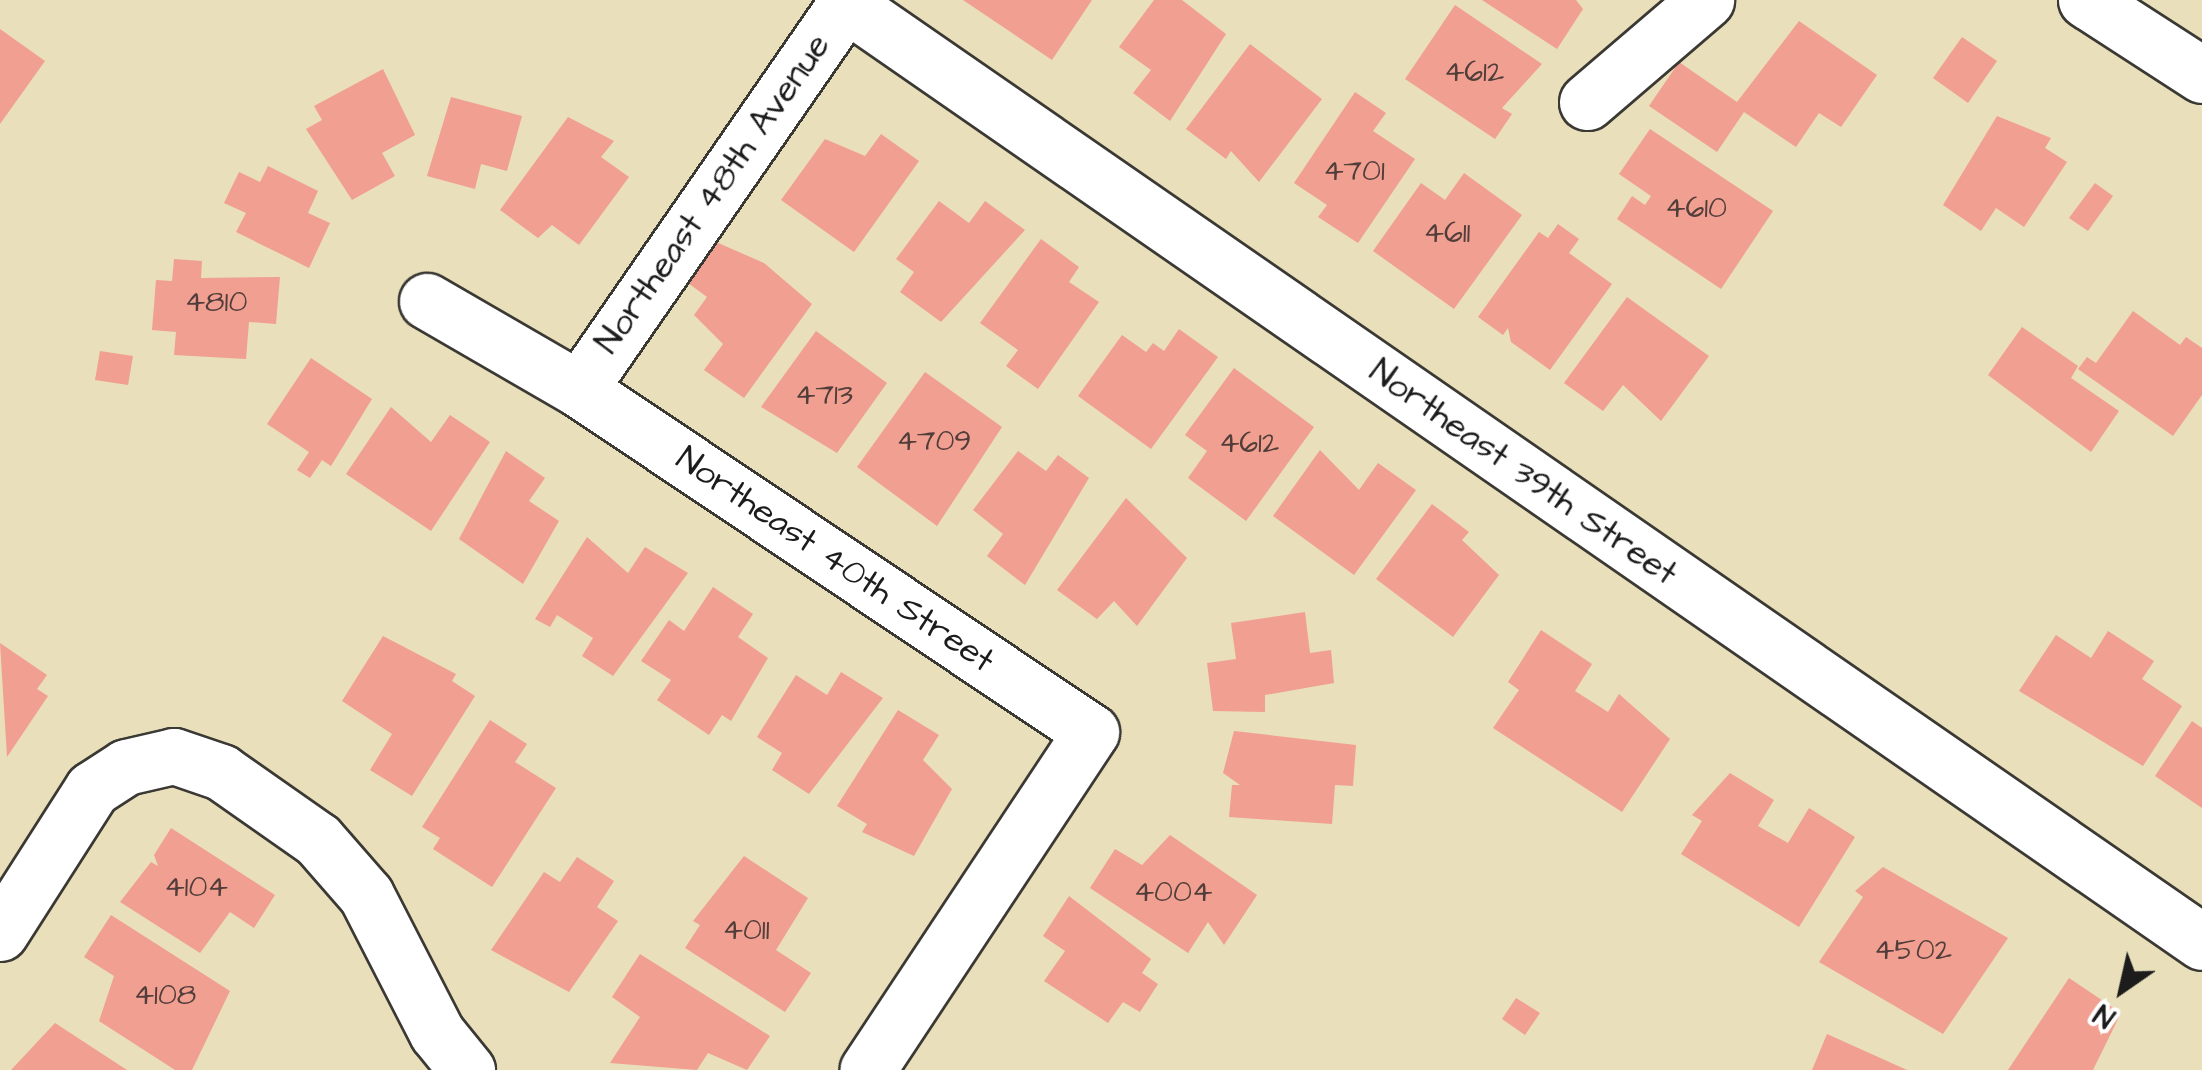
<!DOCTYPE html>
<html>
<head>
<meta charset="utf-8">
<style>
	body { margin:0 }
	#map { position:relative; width:2202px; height:1070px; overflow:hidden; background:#e9dfba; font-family:"Architects Daughter",sans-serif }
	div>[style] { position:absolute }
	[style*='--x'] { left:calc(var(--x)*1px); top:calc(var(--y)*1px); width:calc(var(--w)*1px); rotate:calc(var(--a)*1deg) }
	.building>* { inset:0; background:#f09f91 }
	.roads { filter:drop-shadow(2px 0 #3b3934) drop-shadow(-2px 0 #3b3934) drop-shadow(0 2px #3b3934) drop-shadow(0 -2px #3b3934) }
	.minor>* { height:55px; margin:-27.5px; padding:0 27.5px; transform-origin:27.5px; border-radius:27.5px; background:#fff }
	span { translate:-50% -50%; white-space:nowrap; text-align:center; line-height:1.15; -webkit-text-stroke:8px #fff; paint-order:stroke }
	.number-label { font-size:30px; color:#513d39 }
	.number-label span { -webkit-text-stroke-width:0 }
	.street-label { font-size:35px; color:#1c1c1c }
	.north { position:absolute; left:2072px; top:940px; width:100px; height:100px; -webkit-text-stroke:8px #fff; paint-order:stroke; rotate:214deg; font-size:28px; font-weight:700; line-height:40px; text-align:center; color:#1c1c1c }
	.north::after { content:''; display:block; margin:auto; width:35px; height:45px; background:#1c1c1c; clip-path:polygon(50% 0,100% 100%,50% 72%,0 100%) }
</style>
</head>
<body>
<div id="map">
	<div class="building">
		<i style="clip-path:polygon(963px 0,1092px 0,1052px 60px)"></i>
		<i style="clip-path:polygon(1154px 0,1182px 0,1226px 34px,1170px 121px,1133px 93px,1151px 70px,1119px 47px)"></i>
		<i style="clip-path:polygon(1482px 0,1576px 0,1583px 9px,1557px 49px)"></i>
		<i style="clip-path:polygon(1455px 5px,1542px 64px,1502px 108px,1512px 114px,1495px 139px,1405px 79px)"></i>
		<i style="clip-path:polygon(1799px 21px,1877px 75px,1841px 127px,1819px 113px,1796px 147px,1744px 112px,1717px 152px,1649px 106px,1679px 62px,1737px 102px)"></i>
		<i style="clip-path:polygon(0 29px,45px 61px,0 124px)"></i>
		<i style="clip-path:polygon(1962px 37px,1997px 61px,1968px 103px,1933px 78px)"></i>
		<i style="clip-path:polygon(1250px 44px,1322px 99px,1259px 182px,1231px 151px,1226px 159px,1186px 129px)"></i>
		<i style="clip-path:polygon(383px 69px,415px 135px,382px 153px,395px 176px,352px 200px,306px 129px,322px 120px,314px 106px)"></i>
		<i style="clip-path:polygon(1355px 92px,1386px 113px,1373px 131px,1415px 159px,1358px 243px,1318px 217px,1327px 205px,1294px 183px)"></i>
		<i style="clip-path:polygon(451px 97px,522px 116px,507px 171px,481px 164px,475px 189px,427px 176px)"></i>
		<i style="clip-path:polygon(1997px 116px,2051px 138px,2045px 148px,2067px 162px,2024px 227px,1996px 208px,1981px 231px,1943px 205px)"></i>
		<i style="clip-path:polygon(568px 117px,614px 141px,601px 157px,629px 177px,579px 245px,552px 225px,538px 238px,500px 210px)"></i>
		<i style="clip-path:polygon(1650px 129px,1773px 211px,1721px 289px,1617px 219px,1632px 196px,1645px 205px,1651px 196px,1619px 174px)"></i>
		<i style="clip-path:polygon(881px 134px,919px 161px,854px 252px,781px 200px,825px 139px,865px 156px)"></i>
		<i style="clip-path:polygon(268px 166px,318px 191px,308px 213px,330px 223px,309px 268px,236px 232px,246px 213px,224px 203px,239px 172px,260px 182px)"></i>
		<i style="clip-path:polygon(1464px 173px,1522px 215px,1454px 309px,1373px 251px,1421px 183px,1445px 200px)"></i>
		<i style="clip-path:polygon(2095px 183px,2113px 196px,2088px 231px,2069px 218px)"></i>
		<i style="clip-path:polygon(939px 201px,969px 223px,985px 201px,1025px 230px,941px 322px,900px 292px,914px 272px,896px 259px)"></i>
		<i style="clip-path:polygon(1558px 224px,1579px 239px,1569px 253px,1612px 284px,1550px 370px,1511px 342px,1508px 328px,1503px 335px,1478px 317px,1539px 232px,1548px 238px)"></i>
		<i style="clip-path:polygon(1041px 239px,1079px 267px,1069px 282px,1099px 302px,1038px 389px,1006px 366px,1018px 350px,980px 323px)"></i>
		<i style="clip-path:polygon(716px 242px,764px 263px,812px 304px,744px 398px,704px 370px,723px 344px,694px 315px,707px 297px,688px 283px)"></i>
		<i style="clip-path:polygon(174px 259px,202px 261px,201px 278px,280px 277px,276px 324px,249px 322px,246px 359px,174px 355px,176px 332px,152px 330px,156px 280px,172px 281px)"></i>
		<i style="clip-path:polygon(1627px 297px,1709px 356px,1661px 421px,1623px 385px,1603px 411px,1564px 383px)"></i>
		<i style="clip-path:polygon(2133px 311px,2180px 345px,2186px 337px,2202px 348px,2202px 395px,2173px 436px,2078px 369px,2087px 357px,2096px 363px)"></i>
		<i style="clip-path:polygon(2022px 327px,2078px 366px,2071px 378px,2119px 411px,2091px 452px,1988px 375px)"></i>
		<i style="clip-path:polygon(1179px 329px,1218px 357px,1151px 449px,1078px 396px,1122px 335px,1146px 352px,1153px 343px,1164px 351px)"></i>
		<i style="clip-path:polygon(816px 331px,887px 383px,837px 453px,761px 407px)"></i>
		<i style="clip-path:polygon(100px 351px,133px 356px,128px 385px,95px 380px)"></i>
		<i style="clip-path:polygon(311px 358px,372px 399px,331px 466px,322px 460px,310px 478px,297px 470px,309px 452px,267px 424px)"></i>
		<i style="clip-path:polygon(1234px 368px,1314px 427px,1246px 521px,1188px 478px,1207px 451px,1185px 435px)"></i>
		<i style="clip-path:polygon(925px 372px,1002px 427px,937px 526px,857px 467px)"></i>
		<i style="clip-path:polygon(391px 407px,431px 442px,450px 415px,490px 442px,431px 531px,346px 474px)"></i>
		<i style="clip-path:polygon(1320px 450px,1359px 490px,1378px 463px,1416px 490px,1354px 575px,1273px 516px)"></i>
		<i style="clip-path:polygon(506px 451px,545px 478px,529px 501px,559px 521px,523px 584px,459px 539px)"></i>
		<i style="clip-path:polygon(1018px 451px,1046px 471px,1058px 455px,1089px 478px,1025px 585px,987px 556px,1003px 534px,973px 510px)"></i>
		<i style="clip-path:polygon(1126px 498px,1187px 558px,1137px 626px,1114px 601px,1097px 619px,1057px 590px)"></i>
		<i style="clip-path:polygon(1432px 504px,1469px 532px,1462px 540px,1499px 575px,1453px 637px,1376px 579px)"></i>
		<i style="clip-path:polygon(587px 537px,628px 573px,645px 547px,688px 573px,613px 676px,582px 656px,593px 638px,557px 615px,550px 627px,535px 619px)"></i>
		<i style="clip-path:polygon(713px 587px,753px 614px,738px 637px,768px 658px,731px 721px,722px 715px,709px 735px,657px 700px,671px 680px,641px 661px,669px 620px,684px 631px)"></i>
		<i style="clip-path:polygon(1305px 612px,1310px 653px,1331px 650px,1334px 683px,1265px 695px,1265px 712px,1213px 711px,1207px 663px,1236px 659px,1231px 623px)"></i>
		<i style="clip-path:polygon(1541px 630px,1592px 664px,1575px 691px,1608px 712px,1619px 694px,1670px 739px,1622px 812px,1493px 728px,1519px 690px,1508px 682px)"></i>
		<i style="clip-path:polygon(2108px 631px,2154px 661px,2142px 679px,2182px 706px,2143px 766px,2019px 691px,2056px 635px,2091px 658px)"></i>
		<i style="clip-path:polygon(383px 636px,456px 674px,452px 681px,475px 696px,412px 796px,370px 770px,392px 734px,342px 701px)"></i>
		<i style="clip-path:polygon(0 643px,47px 675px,37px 689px,48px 696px,7px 757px)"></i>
		<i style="clip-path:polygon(841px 672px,883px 698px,809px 794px,772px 770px,782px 753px,757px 737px,796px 675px,827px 695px)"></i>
		<i style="clip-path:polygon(898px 710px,939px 735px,923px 760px,952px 789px,914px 856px,862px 832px,867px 824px,837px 806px)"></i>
		<i style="clip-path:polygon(490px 720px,527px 744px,515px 762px,556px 788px,492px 887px,433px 849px,440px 838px,422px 827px)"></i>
		<i style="clip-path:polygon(2192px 721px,2202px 728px,2202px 808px,2155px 776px)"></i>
		<i style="clip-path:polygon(1234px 731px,1356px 745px,1353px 786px,1335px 785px,1332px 824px,1229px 817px,1232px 785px,1240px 785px,1223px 773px)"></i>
		<i style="clip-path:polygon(1730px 773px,1774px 800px,1758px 826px,1788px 843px,1809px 808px,1855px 837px,1799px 927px,1681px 854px,1702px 821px,1692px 815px)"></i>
		<i style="clip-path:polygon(171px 828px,275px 895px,254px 928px,230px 912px,200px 953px,120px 902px,151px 862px,158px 866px,154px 855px)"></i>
		<i style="clip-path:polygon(1170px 835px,1257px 895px,1224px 945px,1208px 922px,1188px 953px,1090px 888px,1115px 849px,1142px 865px)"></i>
		<i style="clip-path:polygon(744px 856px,808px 898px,776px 950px,811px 973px,785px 1012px,685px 948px,700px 925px,693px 921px)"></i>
		<i style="clip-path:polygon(577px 857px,614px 881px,597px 907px,618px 921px,569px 992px,491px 950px,544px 872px,560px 882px)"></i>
		<i style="clip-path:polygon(1883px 867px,2008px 938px,1943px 1034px,1819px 962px,1863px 897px,1855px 891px)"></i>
		<i style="clip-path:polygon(1069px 896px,1151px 959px,1142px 973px,1158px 984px,1140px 1012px,1123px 1002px,1108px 1023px,1044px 981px,1065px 951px,1043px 936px)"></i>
		<i style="clip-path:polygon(111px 915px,230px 991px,192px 1070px,175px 1070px,99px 1021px,114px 976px,84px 957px)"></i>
		<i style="clip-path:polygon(640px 954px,770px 1036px,747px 1070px,708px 1053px,697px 1070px,610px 1063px,640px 1017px,612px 997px)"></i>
		<i style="clip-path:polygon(2069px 978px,2121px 1013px,2093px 1070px,2008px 1070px)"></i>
		<i style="clip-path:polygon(1516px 998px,1540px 1013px,1525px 1035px,1502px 1019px)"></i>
		<i style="clip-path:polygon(55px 1023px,127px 1070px,11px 1070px)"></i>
		<i style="clip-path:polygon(1827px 1034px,1907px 1070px,1812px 1070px)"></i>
	</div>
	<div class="roads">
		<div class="minor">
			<i style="--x:2086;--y:0;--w:138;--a:32.9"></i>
			<i style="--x:845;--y:3;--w:1650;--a:34.68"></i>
			<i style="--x:1587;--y:102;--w:157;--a:-40.6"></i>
			<i style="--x:427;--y:301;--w:176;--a:30.1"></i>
			<i style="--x:579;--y:389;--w:616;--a:33.82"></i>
			<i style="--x:1091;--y:732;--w:405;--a:123.5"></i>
			<i style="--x:579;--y:389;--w:473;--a:-55.3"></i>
			<i style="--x:0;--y:933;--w:171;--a:-57.4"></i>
			<i style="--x:92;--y:789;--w:40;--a:-32.9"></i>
			<i style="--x:126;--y:767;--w:49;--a:-12.9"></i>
			<i style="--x:174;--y:756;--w:50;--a:18.8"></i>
			<i style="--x:221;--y:772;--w:118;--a:35"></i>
			<i style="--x:318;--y:840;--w:73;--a:48.9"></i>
			<i style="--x:366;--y:895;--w:155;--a:62.8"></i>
			<i style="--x:437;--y:1033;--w:48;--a:51"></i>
		</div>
	</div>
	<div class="number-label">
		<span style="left:1474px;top:72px">4612</span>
		<span style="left:1354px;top:171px">4701</span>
		<span style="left:1696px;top:208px">4610</span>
		<span style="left:1447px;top:233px">4611</span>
		<span style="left:216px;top:302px">4810</span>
		<span style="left:824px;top:395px">4713</span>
		<span style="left:934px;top:441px">4709</span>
		<span style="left:1249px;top:443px">4612</span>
		<span style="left:196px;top:887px">4104</span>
		<span style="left:1173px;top:892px">4004</span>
		<span style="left:746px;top:930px">4011</span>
		<span style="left:1913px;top:950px">4502</span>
		<span style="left:165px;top:995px">4108</span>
	</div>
	<div class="street-label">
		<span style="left:713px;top:194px;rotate:-55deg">Northeast 48th Avenue</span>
		<span style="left:1523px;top:473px;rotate:35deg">Northeast 39th Street</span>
		<span style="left:835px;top:560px;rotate:34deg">Northeast 40th Street</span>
	</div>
	<div class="north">N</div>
</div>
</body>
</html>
